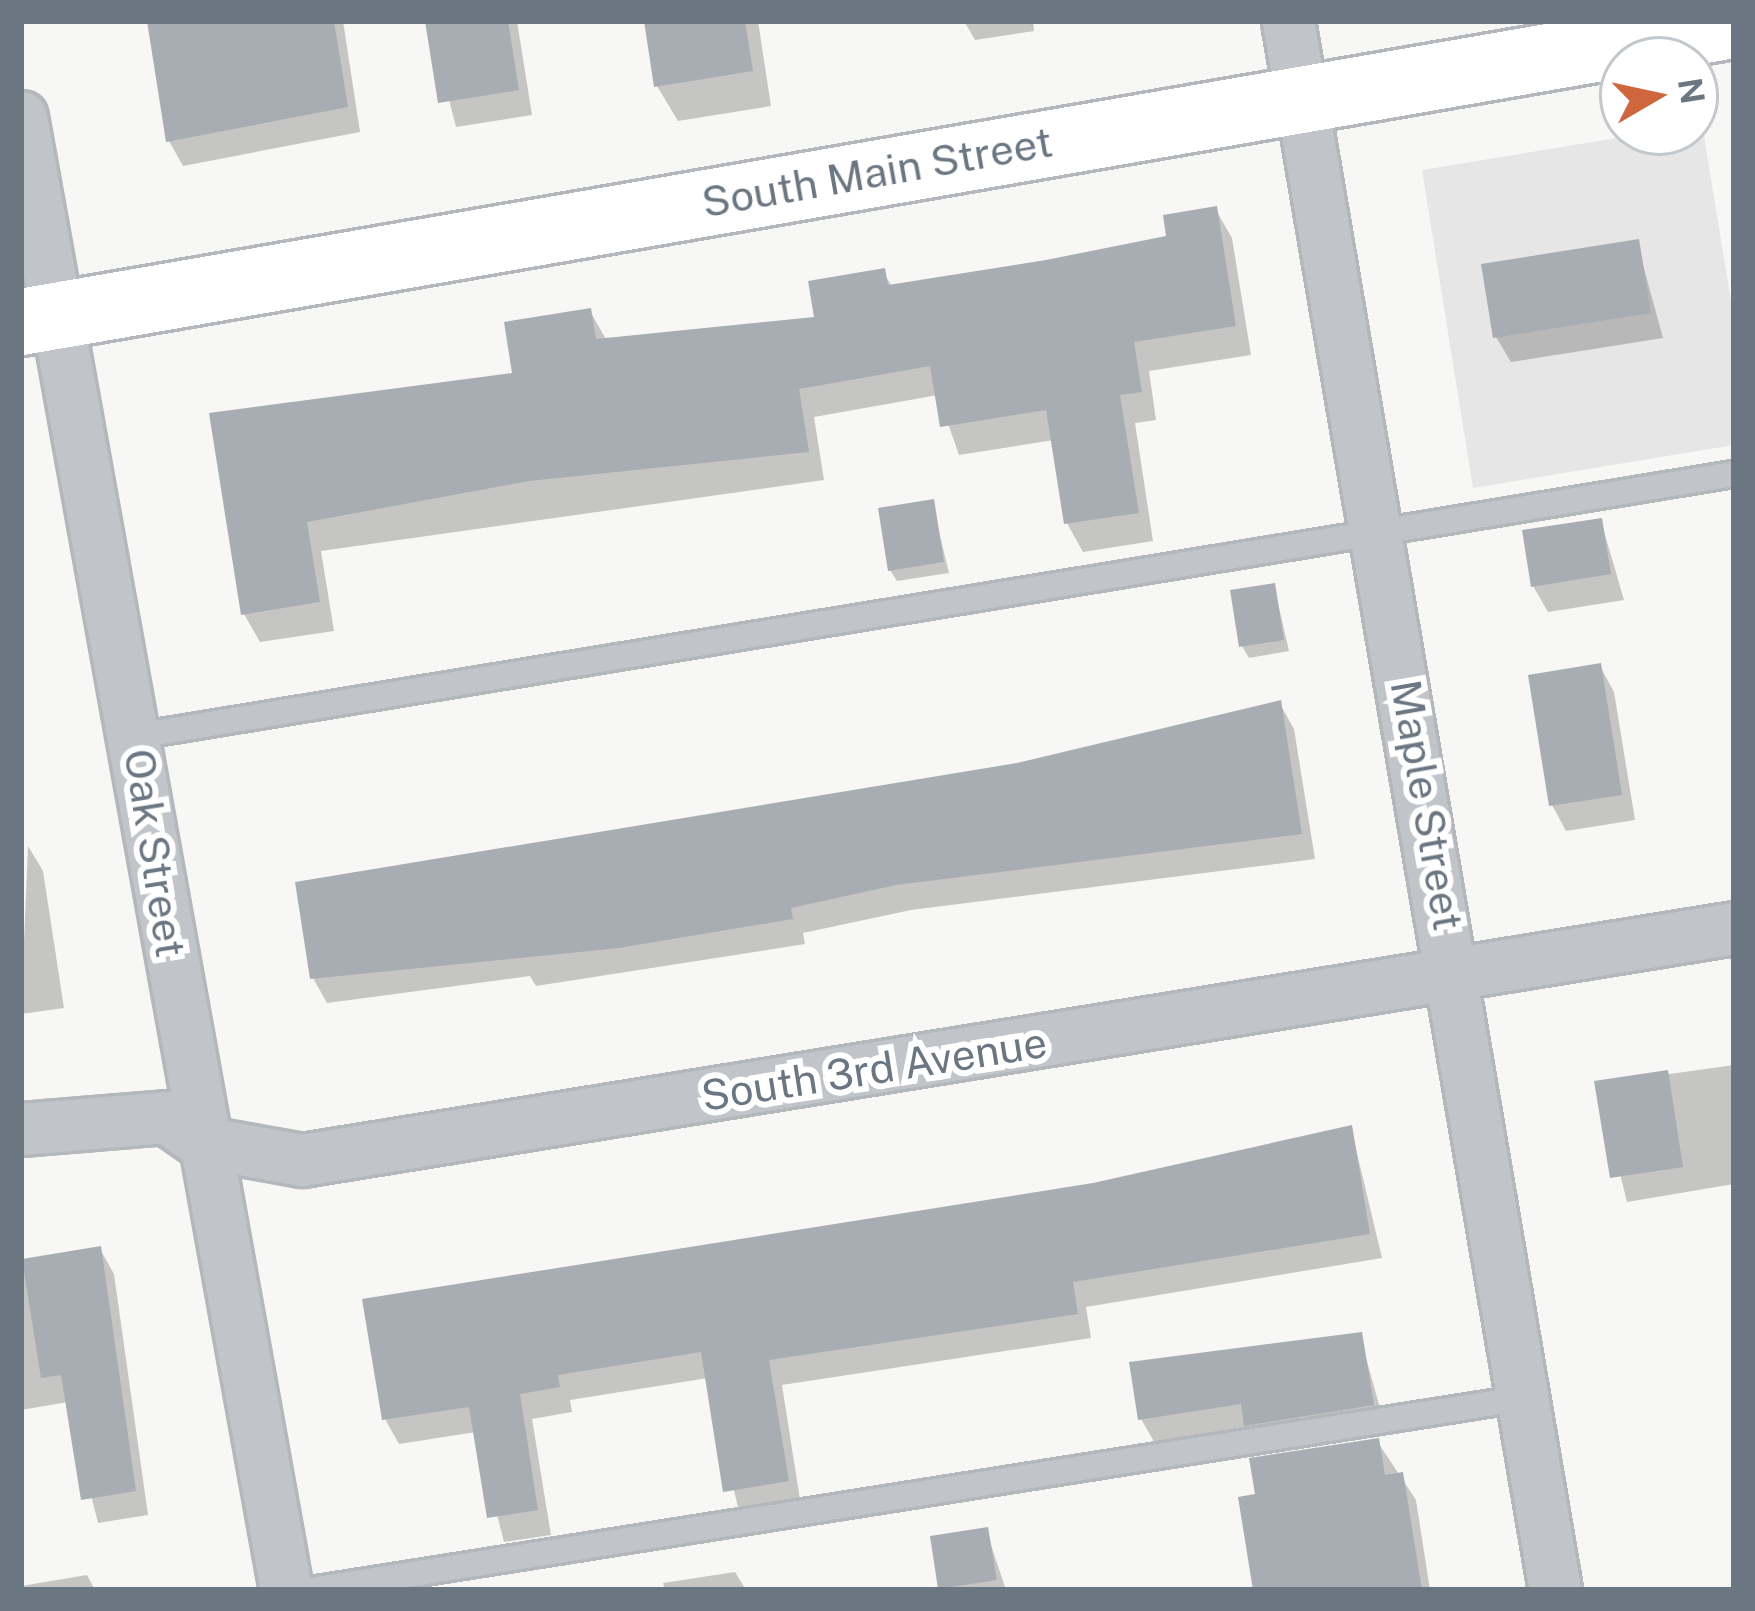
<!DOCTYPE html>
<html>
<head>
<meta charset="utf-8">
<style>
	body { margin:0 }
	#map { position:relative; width:1755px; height:1611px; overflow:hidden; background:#f7f7f5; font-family:"Public Sans",sans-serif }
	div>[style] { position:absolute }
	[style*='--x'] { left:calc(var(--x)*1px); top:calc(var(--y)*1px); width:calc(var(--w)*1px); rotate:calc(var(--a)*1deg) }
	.built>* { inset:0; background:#e5e6e5 }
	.shadow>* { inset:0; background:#0003 }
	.building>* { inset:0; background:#a7adb3 }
	.roads { filter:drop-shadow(3px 0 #b4b8bc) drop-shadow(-3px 0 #b4b8bc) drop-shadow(0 3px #b4b8bc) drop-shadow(0 -3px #b4b8bc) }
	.service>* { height:24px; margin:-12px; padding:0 12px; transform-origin:12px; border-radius:12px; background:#c1c4c8 }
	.minor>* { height:51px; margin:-25.5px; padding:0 25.5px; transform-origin:25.5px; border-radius:25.5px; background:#c1c4c8 }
	.secondary>* { height:66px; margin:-33px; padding:0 33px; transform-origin:33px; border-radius:33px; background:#fff }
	span { translate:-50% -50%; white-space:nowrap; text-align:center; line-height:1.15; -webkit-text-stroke:12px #fff; paint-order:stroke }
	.street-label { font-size:42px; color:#6a7682 }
	.frame { position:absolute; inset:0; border:24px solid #6a7682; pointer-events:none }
	.north { position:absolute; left:1599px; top:36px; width:120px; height:120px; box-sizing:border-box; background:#fff; border:3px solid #c3c8cd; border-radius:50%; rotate:81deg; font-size:33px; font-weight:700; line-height:48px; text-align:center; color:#6a7682 }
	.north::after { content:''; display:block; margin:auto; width:42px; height:54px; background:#cf663d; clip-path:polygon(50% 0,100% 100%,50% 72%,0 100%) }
</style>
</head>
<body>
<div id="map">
	<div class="built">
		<i style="clip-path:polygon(1702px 124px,1734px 320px,1734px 445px,1473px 488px,1422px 170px)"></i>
	</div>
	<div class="shadow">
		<i style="clip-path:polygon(150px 21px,343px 21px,360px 132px,183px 166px,169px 141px)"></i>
		<i style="clip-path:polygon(429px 21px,517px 21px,532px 115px,456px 127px)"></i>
		<i style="clip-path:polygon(647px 21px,758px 21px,771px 106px,678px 121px,657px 86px)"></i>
		<i style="clip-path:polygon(964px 21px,1033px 21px,1034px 31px,975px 40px)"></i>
		<i style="clip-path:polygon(1216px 210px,1232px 238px,1251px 355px,1149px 371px,1156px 420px,1135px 423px,1153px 541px,1083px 552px,1067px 523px,1054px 440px,959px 455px,938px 395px,814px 417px,824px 480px,321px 551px,334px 631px,260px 642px,244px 614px,212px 416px,515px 375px,590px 311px,607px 341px,817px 320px,883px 272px,893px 288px,1170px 238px)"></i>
		<i style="clip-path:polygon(1637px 243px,1663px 338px,1511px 362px,1496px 337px)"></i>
		<i style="clip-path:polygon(932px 503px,949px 573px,897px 581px,890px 570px)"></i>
		<i style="clip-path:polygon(1601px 521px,1624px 600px,1548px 612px,1533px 586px)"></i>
		<i style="clip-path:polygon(1274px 586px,1289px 651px,1249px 658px,1242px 646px)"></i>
		<i style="clip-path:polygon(1600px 666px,1614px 692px,1635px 820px,1566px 831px,1552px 805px)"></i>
		<i style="clip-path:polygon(1280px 704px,1294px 729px,1315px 859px,911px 910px,803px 933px,805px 944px,536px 986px,530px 976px,327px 1003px,313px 978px)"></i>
		<i style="clip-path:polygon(28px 846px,43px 871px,64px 1008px,21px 1014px)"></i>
		<i style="clip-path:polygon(1734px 1065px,1734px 1184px,1627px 1202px,1598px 1084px)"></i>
		<i style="clip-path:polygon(1351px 1128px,1382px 1258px,1086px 1307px,1091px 1338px,782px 1385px,801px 1506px,740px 1516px,708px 1378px,570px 1400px,572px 1412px,532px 1419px,551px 1535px,504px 1542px,476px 1432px,399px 1444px,385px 1419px,1094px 1186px)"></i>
		<i style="clip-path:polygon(100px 1249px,114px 1274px,148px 1515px,98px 1523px,68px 1402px,21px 1410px,21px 1261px)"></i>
		<i style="clip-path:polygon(1360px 1336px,1386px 1430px,1156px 1445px,1141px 1419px)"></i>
		<i style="clip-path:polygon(1377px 1441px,1416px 1500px,1430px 1590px,1256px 1590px,1258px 1497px)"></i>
		<i style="clip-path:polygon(986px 1530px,1006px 1590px,941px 1590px,933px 1539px)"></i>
		<i style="clip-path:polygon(735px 1572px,746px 1590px,665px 1590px,663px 1583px)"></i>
		<i style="clip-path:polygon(87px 1575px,95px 1590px,21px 1590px,21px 1586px)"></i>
	</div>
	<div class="building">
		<i style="clip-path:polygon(147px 21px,334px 21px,348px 107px,166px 142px)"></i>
		<i style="clip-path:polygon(425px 21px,508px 21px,519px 90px,438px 103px)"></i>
		<i style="clip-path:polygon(644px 21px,745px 21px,753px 71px,654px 87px)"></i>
		<i style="clip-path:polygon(1217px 206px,1236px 326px,1134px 342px,1142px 392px,1120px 395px,1139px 513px,1064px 524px,1046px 410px,940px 427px,930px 366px,799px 389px,809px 452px,529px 481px,307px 522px,320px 602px,241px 615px,209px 413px,512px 373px,504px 322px,591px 308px,596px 339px,814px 317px,808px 281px,885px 268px,888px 285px,1046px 260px,1166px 236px,1163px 215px)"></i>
		<i style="clip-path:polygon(1639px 239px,1651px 313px,1493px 338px,1481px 264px)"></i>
		<i style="clip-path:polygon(934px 499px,944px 562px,888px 571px,878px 508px)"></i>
		<i style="clip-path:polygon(1602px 518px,1611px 574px,1531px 587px,1522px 530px)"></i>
		<i style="clip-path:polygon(1275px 583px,1284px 640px,1239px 647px,1230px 590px)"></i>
		<i style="clip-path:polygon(1601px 663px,1622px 795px,1549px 806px,1528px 675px)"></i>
		<i style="clip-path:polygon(1281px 700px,1302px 834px,896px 885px,791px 908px,793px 919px,619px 948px,310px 979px,295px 882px,1017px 763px)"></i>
		<i style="clip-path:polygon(1668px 1070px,1683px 1167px,1610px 1178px,1594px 1081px)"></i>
		<i style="clip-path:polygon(1352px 1125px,1370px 1234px,1073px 1282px,1078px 1314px,769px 1360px,789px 1481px,723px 1492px,701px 1352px,558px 1375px,560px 1387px,520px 1394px,538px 1510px,487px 1518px,469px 1407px,382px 1420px,362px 1299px,1093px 1183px)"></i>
		<i style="clip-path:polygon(101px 1246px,136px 1491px,81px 1500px,61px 1375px,41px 1378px,22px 1259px)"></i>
		<i style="clip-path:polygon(1362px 1332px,1374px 1405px,1244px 1426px,1241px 1404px,1138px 1420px,1129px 1362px)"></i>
		<i style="clip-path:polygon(1379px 1438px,1385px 1475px,1403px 1472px,1422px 1590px,1253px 1590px,1238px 1497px,1255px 1494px,1249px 1458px)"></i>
		<i style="clip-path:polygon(988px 1527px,997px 1580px,938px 1589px,930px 1536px)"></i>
	</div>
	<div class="roads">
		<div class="service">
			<i style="--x:137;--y:736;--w:1618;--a:-9.32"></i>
			<i style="--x:311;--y:1590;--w:1228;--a:-8.99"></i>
		</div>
		<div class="minor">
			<i style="--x:1288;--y:21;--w:1592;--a:80.34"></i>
			<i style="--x:21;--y:117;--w:1497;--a:79.8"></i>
			<i style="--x:21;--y:1129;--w:145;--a:-4.7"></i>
			<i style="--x:166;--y:1117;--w:44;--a:34.8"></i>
			<i style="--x:202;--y:1142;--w:102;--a:10.2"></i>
			<i style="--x:302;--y:1160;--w:1451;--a:-9.2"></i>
		</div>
		<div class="secondary">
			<i style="--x:21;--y:322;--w:1739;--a:-9.84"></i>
		</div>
	</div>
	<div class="street-label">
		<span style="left:877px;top:172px;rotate:-10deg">South Main Street</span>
		<span style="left:1427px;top:805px;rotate:80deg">Maple Street</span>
		<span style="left:155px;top:853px;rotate:81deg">Oak Street</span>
		<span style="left:874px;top:1069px;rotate:-9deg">South 3rd Avenue</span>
	</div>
	<div class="frame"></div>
	<div class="north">N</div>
</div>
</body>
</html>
